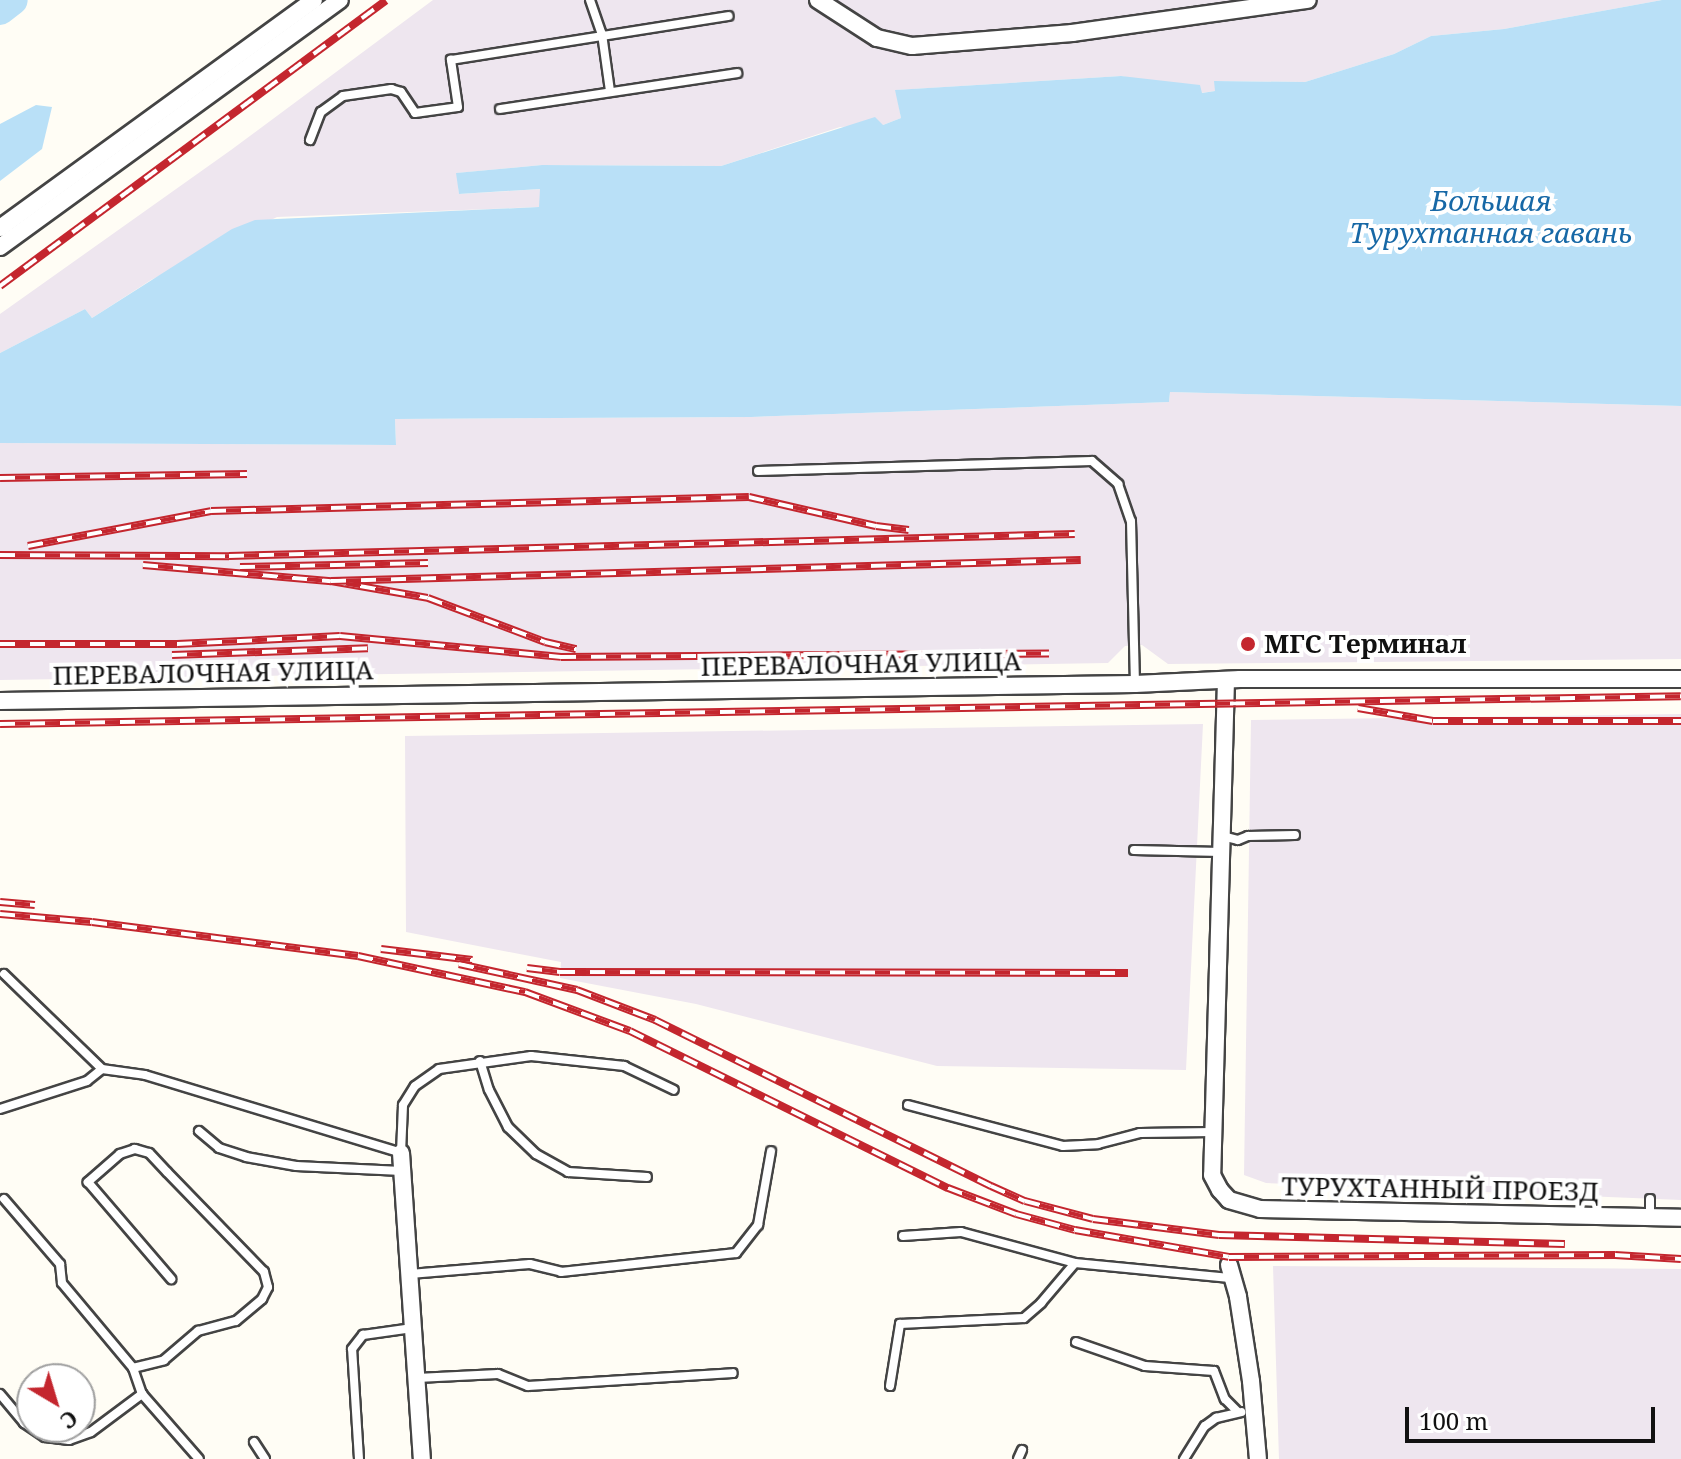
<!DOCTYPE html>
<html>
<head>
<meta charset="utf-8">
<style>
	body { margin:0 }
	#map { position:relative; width:1681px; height:1459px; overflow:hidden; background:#fffdf5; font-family:"Noto Serif",serif }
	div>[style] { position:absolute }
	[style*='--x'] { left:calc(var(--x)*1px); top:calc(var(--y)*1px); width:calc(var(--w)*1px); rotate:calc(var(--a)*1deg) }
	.industrial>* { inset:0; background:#eee6ef }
	.water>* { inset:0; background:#b9e0f7 }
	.river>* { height:30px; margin:-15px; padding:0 15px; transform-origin:15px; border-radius:15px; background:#b9e0f7 }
	.roads { filter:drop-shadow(2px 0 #444) drop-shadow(-2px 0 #444) drop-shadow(0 2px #444) drop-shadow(0 -2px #444) }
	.lane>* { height:8px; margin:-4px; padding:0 4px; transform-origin:4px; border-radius:4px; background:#fff }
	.street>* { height:16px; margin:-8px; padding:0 8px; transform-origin:8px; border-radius:8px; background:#fff }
	.rail>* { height:8px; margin-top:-4px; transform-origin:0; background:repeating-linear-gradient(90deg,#fff 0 15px,#c4262e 0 30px); box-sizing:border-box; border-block:2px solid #c4262e }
	.dots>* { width:22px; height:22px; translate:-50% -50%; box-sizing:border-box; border:4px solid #fff; border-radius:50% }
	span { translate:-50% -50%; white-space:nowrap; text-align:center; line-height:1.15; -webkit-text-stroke:8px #fff; paint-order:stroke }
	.poi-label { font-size:26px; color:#111; font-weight:700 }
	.left { translate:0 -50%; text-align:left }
	.street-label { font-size:26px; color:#111 }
	.water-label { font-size:28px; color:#1768a6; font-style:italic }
	.north { position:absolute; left:16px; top:1363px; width:80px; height:80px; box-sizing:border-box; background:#fff; border:2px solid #a0a0a0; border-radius:50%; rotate:142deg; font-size:22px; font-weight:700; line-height:32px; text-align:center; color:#111 }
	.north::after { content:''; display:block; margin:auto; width:28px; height:36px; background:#c4262e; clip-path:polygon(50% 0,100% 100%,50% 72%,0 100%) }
	.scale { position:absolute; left:1405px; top:1407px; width:250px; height:36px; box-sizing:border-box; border:4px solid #111; border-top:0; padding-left:10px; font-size:24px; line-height:28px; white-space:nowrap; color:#111; -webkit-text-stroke:6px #fff; paint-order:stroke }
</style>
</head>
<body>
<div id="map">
	<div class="industrial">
		<i style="clip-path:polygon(433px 0,1662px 0,1504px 29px,1431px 36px,1394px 54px,1305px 82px,1215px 81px,1215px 91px,1201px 93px,1121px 76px,896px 90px,901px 118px,883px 125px,840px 127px,721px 166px,542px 165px,457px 173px,459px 194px,541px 189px,540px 207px,277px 217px,151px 280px,92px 318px,85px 309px,0 353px,0 314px,231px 150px)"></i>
		<i style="clip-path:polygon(1170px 392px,1681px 406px,1681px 659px,1168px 664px,1142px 645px,1125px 646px,1108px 663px,0 680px,0 443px,396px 445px,395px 419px,751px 417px,1169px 402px)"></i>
		<i style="clip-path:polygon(1681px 714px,1681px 1200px,1266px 1183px,1244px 1175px,1251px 720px)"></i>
		<i style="clip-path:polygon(1203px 724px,1186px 1070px,937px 1066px,696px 1004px,560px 978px,561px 962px,406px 932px,405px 736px)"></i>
		<i style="clip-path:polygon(1273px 1266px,1681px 1269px,1681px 1459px,1279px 1459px)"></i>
	</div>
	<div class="water">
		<i style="clip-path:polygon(1662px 0,1681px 0,1681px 406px,1170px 392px,1169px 402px,751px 417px,395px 419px,396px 445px,0 443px,0 353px,85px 309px,92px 318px,232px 229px,255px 220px,539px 207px,540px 189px,459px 194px,456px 173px,542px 165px,721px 166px,875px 117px,883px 125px,901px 118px,895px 90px,1121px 76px,1200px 85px,1202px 93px,1215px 91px,1214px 81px,1305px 82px,1394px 54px,1431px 36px,1504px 29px)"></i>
		<i style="clip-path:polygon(36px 105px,52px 107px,42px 149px,0 181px,0 124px)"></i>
	</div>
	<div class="river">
		<i style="--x:0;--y:10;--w:16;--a:-38"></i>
	</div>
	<div class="roads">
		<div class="lane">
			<i style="--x:590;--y:0;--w:36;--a:71"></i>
			<i style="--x:602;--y:34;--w:58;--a:82"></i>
			<i style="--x:500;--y:109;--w:240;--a:-8.6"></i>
			<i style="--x:310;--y:140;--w:30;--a:-69"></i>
			<i style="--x:321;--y:112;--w:27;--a:-36"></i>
			<i style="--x:343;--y:96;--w:49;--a:-8.3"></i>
			<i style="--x:391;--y:89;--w:10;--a:17"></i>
			<i style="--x:401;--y:92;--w:25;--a:56"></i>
			<i style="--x:415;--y:113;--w:43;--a:-7.9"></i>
			<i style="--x:458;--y:107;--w:48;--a:-98.5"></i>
			<i style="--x:451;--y:60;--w:281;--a:-9"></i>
			<i style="--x:758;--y:471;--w:334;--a:-1.7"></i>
			<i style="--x:1092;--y:461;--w:35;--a:41"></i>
			<i style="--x:1118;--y:484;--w:39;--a:71"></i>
			<i style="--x:1131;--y:521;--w:163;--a:88.6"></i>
			<i style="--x:1222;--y:836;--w:16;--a:14"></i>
			<i style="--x:1238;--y:840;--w:11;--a:-22"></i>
			<i style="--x:1248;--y:836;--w:47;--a:-1.2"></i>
			<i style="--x:1134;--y:850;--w:87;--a:1.3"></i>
			<i style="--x:4;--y:974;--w:136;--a:44.1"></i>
			<i style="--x:480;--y:1061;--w:30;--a:73"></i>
			<i style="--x:489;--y:1090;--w:42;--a:62.8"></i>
			<i style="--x:508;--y:1127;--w:39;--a:44"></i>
			<i style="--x:536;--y:1154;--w:37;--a:29"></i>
			<i style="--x:568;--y:1172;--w:79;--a:3.6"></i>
			<i style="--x:908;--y:1105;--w:160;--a:14.8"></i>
			<i style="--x:1063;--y:1146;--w:35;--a:-3"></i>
			<i style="--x:1098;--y:1144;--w:43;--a:-14.7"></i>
			<i style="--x:1140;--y:1133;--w:73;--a:-0.8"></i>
			<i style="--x:0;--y:1109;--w:91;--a:-17.8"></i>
			<i style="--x:87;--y:1081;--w:19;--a:-39"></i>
			<i style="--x:102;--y:1069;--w:43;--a:7.9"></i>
			<i style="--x:145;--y:1075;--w:268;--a:16.9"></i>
			<i style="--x:401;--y:1153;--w:48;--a:-87.6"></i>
			<i style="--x:403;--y:1105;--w:22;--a:-58"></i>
			<i style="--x:415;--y:1086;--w:29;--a:-35"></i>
			<i style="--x:439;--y:1069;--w:93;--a:-8"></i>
			<i style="--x:531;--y:1056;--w:94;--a:6.1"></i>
			<i style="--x:624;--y:1066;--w:55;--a:25.6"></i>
			<i style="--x:199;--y:1131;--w:26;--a:40"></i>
			<i style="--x:219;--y:1148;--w:28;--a:18"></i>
			<i style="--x:246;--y:1157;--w:51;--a:10.2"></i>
			<i style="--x:296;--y:1166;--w:106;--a:2.7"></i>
			<i style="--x:4;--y:1199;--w:86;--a:49.3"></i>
			<i style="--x:60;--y:1264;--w:19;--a:84"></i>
			<i style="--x:62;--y:1283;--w:111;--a:50.1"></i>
			<i style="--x:133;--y:1368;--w:28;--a:71"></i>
			<i style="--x:142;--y:1394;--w:86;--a:48.8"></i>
			<i style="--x:1650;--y:1217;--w:18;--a:-90"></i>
			<i style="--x:903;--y:1236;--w:58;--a:-3.9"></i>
			<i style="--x:961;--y:1232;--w:118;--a:15.2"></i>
			<i style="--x:1075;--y:1263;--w:158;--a:5.5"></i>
			<i style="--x:410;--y:1274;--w:120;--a:-4.8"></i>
			<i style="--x:530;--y:1264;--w:32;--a:14"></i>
			<i style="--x:561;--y:1272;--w:176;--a:-6.2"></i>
			<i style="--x:736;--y:1253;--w:36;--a:-52"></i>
			<i style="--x:758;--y:1225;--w:75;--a:-80"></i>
			<i style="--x:1076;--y:1342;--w:73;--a:19.2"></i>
			<i style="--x:1145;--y:1366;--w:69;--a:4.1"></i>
			<i style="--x:1214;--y:1371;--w:30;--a:69"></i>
			<i style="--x:1225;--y:1399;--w:18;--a:45"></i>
			<i style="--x:133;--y:1368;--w:32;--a:-14"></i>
			<i style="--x:164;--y:1360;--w:45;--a:-40.5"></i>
			<i style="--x:198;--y:1331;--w:39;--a:-15"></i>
			<i style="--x:236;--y:1321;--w:34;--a:-40"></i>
			<i style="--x:262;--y:1299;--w:13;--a:-63"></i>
			<i style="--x:268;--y:1287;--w:16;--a:-105"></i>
			<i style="--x:264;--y:1272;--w:139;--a:-134.1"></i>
			<i style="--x:167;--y:1172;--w:26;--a:-133"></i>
			<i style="--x:149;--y:1153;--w:15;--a:-164"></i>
			<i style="--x:135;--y:1149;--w:16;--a:162"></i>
			<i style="--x:120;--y:1154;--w:43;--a:138.8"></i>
			<i style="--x:88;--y:1182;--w:128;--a:49.4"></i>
			<i style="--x:417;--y:1378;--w:81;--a:-2.8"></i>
			<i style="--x:498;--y:1374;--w:32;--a:22"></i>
			<i style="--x:528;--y:1386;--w:205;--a:-3.6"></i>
			<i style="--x:890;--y:1386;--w:63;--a:-80.8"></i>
			<i style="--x:900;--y:1324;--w:124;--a:-2.8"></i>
			<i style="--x:1024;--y:1318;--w:23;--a:-41"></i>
			<i style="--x:1041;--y:1303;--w:52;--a:-49.6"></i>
			<i style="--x:0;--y:1394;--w:38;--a:50"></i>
			<i style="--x:24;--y:1423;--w:25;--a:34"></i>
			<i style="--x:45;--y:1437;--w:24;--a:7"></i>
			<i style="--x:69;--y:1440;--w:23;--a:-20"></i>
			<i style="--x:91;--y:1432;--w:64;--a:-36.7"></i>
			<i style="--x:254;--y:1442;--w:20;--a:57"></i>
			<i style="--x:359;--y:1459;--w:110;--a:-93.6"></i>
			<i style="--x:352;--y:1349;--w:18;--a:-52"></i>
			<i style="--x:363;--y:1335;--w:50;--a:-8"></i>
			<i style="--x:1018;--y:1459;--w:10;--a:-66"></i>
			<i style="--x:1184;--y:1459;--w:39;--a:-58"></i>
			<i style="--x:1205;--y:1426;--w:14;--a:-36"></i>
			<i style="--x:1216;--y:1418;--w:26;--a:-13"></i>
		</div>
		<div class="street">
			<i style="--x:818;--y:0;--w:70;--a:32.8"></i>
			<i style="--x:877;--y:38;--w:36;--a:13"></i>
			<i style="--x:912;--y:46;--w:161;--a:-4.6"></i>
			<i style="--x:1072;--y:33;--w:238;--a:-8"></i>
			<i style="--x:0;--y:228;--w:388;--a:-36"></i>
			<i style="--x:0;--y:247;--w:420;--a:-36"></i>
			<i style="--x:1226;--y:680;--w:495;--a:91.6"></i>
			<i style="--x:1212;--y:1175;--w:17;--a:62"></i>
			<i style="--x:1220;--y:1190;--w:13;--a:48"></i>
			<i style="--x:1229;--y:1200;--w:32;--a:16"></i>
			<i style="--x:1260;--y:1209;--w:421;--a:1.2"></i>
			<i style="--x:0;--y:701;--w:1135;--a:-0.86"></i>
			<i style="--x:1135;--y:684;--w:105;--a:-2.7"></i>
			<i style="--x:1240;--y:679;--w:441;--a:0"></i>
			<i style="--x:401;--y:1153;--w:307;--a:86.1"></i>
			<i style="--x:1229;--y:1265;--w:33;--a:74"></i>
			<i style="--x:1238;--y:1297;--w:85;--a:81.2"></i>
			<i style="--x:1251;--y:1381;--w:78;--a:84.9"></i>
		</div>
	</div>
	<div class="rail">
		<i style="--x:0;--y:286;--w:480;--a:-36.5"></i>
		<i style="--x:0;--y:478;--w:247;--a:-0.9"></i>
		<i style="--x:28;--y:546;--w:186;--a:-10.8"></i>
		<i style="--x:211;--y:511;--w:538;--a:-1.49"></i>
		<i style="--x:749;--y:497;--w:130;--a:12.9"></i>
		<i style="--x:876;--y:526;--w:33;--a:7"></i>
		<i style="--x:0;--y:555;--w:229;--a:0.3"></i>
		<i style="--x:229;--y:556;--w:846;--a:-1.49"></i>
		<i style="--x:143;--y:565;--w:189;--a:4.9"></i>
		<i style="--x:331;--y:581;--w:98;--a:9.9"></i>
		<i style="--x:428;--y:598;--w:125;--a:20.6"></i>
		<i style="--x:545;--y:642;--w:32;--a:13"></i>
		<i style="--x:240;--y:567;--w:188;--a:-1.2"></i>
		<i style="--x:331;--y:581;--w:750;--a:-1.6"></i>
		<i style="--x:0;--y:644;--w:177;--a:0"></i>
		<i style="--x:177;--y:644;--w:163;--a:-2.8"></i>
		<i style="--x:340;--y:636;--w:222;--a:5.4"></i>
		<i style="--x:561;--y:657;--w:488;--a:-0.4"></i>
		<i style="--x:172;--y:655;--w:196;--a:-2"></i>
		<i style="--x:1358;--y:708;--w:76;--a:9.8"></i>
		<i style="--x:1433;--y:721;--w:248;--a:0"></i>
		<i style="--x:0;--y:724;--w:1681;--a:-0.95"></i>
		<i style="--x:0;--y:902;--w:35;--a:5"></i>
		<i style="--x:0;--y:914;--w:92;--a:5"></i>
		<i style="--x:92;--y:922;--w:268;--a:7.3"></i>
		<i style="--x:358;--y:956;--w:171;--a:12.2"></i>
		<i style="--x:525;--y:992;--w:112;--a:20.4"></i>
		<i style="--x:630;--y:1031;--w:355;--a:26.3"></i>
		<i style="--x:948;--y:1188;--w:73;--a:20.9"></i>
		<i style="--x:1016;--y:1214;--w:61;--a:15.2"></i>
		<i style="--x:1075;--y:1230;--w:156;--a:9.9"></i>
		<i style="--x:1229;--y:1257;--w:386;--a:-0.3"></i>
		<i style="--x:1615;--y:1255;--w:66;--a:3.5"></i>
		<i style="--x:381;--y:949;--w:92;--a:6.9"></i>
		<i style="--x:459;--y:964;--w:121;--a:12.4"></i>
		<i style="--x:577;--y:990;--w:84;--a:21"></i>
		<i style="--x:655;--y:1020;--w:375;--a:26.3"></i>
		<i style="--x:991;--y:1186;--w:37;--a:24"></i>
		<i style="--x:1025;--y:1201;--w:70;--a:14.8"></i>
		<i style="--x:1093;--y:1219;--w:127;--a:7.2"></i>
		<i style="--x:1219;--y:1235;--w:346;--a:1.5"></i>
		<i style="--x:527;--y:968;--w:33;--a:7"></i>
		<i style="--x:560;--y:972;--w:568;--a:0.1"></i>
	</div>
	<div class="dots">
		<i style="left:1248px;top:644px;background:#c4262e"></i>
	</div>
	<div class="poi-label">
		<span class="left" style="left:1264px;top:644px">МГС Терминал</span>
	</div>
	<div class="street-label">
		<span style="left:861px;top:664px;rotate:-1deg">ПЕРЕВАЛОЧНАЯ УЛИЦА</span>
		<span style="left:213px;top:673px;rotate:-1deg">ПЕРЕВАЛОЧНАЯ УЛИЦА</span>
		<span style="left:1440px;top:1189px;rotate:1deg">ТУРУХТАННЫЙ ПРОЕЗД</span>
	</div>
	<div class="water-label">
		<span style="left:1491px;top:216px">Большая<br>Турухтанная гавань</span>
	</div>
	<div class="north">С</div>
	<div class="scale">100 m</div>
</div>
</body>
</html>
